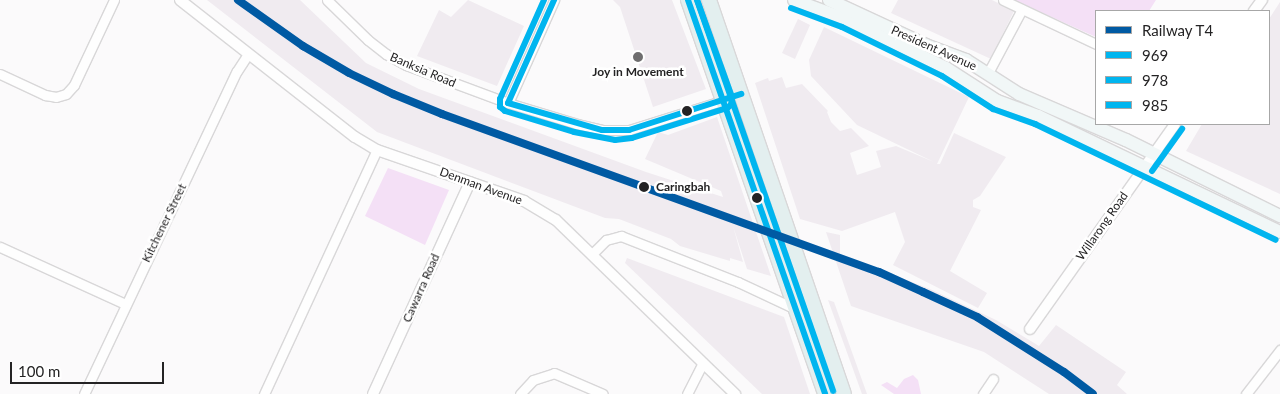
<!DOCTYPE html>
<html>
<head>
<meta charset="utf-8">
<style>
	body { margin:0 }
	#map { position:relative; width:1280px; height:394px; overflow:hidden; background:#fbfafb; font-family:Lato,sans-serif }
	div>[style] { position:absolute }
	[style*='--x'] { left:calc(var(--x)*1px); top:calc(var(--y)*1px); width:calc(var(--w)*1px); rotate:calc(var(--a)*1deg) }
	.built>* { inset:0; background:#f0ebf0 }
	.green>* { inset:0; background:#f4e0f6 }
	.roads { filter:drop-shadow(1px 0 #d8d7d8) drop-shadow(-1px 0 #d8d7d8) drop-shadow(0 1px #d8d7d8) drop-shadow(0 -1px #d8d7d8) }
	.minor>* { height:9px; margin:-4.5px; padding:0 4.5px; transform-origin:4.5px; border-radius:4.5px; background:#fefefe }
	.tertiary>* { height:10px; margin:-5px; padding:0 5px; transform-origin:5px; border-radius:5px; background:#fefefe }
	.secondary>* { height:12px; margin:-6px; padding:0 6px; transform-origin:6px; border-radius:6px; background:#f1f7f7 }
	.primary>* { height:14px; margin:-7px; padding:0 7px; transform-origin:7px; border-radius:7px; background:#e3efef }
	.bus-1>* { height:6px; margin:-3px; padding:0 3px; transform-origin:3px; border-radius:3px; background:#00b5ef }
	.bus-2>* { height:6px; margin:-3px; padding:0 3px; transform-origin:3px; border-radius:3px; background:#00b5ef }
	.bus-3>* { height:6px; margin:-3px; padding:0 3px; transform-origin:3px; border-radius:3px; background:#00b5ef }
	.rail-1>* { height:8px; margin:-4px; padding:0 4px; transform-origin:4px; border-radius:4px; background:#005aa3 }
	.dots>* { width:14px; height:14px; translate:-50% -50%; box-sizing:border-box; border:2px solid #fff; border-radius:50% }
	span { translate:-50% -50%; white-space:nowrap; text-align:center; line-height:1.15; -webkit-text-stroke:5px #fff; paint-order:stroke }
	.street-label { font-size:12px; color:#242324 }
	.poi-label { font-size:12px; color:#242324; font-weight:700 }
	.stop-label { font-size:12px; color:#242324; font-weight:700 }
	.left { translate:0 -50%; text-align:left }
	.legend { position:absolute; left:1095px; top:10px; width:175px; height:115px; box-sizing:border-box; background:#fff; border:1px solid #a7a7a7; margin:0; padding:6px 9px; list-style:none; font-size:15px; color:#242324 }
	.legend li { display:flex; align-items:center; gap:10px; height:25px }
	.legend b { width:25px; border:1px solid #a7a7a7 }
	.scale { position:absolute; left:10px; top:362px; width:154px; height:22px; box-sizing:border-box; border:2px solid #242324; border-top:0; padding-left:6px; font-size:15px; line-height:18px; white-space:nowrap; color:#242324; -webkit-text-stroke:4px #fff; paint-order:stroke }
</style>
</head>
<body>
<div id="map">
	<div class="built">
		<i style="clip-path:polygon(207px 0,300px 0,366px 63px,419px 89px,646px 172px,723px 197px,721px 191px,645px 159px,658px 132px,668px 135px,717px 117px,771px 276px,747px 269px,733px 226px,743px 262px,730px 258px,730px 261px,680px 246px,671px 239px,619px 219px,605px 218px,377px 132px)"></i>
		<i style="clip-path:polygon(468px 0,524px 26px,497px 86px,417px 56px,439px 10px,451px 17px)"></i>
		<i style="clip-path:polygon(613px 0,672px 0,706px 89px,653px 107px,620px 7px)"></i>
		<i style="clip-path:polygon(898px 0,992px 0,1014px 11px,991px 59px,891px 13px)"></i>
		<i style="clip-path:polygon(1280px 2px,1280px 194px,1186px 151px,1202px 124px,1269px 124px,1269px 19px)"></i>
		<i style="clip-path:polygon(798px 19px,810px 25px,795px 59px,782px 53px)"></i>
		<i style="clip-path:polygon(824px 27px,969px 97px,937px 164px,940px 164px,954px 133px,1006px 157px,980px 196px,973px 200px,973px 207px,981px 210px,950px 271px,987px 293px,978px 308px,893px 265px,905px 242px,895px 212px,842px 231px,800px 219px,755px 83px,768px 78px,769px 81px,782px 77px,786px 88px,802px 84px,828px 111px,827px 112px,831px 122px,840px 131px,851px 128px,869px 146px,850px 153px,857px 175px,881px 167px,876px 151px,896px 146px,934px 162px,857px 125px,811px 76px,809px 60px)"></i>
		<i style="clip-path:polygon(826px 232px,840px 235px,840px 254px,930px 289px,996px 320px,1039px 346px,1056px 325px,1126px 372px,1117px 385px,1127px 394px,1049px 394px,984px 352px,851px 306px)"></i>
		<i style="clip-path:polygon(627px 258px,784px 317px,810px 394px,762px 394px,625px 263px)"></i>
		<i style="clip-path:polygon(828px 300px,834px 302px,867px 394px,862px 394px)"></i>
	</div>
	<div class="green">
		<i style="clip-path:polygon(1014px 0,1156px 0,1149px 11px,1096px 11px,1096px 37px)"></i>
		<i style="clip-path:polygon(388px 168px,449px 190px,425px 245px,365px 216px)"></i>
		<i style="clip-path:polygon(913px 375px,918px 380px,921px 394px,894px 394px,881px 385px,887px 382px,897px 388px,904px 379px)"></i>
	</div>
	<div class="roads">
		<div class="minor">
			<i style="--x:327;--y:0;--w:57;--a:44.3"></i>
			<i style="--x:368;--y:40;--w:23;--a:38"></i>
			<i style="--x:386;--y:54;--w:23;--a:29"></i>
			<i style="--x:406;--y:65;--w:109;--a:20.4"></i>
			<i style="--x:508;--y:103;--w:72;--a:16.9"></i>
			<i style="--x:577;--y:124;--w:26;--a:13"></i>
			<i style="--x:602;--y:130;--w:27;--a:0"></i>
			<i style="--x:629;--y:130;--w:100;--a:-17.5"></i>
			<i style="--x:1003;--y:0;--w:103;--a:25.3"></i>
			<i style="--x:988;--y:73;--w:72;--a:-62"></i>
			<i style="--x:0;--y:74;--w:50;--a:25"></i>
			<i style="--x:45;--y:95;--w:11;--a:10"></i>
			<i style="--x:56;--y:97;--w:10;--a:-17"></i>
			<i style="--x:66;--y:94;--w:12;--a:-48"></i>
			<i style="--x:74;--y:85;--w:94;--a:-64.8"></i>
			<i style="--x:508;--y:103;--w:113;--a:-65.9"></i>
			<i style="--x:0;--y:247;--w:137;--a:24.5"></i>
			<i style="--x:592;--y:254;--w:20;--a:-45"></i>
			<i style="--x:606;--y:240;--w:16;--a:-15"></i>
			<i style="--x:621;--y:236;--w:126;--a:21.5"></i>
			<i style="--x:738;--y:282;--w:64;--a:25"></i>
			<i style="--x:84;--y:394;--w:357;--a:-64.7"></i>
			<i style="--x:237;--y:71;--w:20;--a:-57"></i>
			<i style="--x:264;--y:394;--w:269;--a:-65.2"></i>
			<i style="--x:520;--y:394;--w:19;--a:-47"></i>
			<i style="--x:533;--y:380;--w:22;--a:-18"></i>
			<i style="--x:554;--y:373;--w:53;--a:23.2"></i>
			<i style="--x:687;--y:394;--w:35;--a:-63"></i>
			<i style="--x:983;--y:394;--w:18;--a:-56"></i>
			<i style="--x:1246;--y:394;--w:56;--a:-52.3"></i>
		</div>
		<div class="tertiary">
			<i style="--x:180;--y:0;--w:222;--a:38.1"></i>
			<i style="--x:355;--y:137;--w:26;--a:31"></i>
			<i style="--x:377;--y:150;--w:156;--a:19.1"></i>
			<i style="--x:524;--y:201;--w:37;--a:31"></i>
			<i style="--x:556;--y:220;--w:250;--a:44.2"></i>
			<i style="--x:1254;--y:11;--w:14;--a:-54"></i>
			<i style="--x:1030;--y:329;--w:251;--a:-54.7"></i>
			<i style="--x:373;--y:394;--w:233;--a:-65.4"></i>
		</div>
		<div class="secondary">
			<i style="--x:794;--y:0;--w:54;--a:20.4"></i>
			<i style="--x:845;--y:19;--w:112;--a:25.9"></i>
			<i style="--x:946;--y:68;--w:61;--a:32.9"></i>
			<i style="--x:997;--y:101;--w:44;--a:20.1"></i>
			<i style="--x:1038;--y:116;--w:268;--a:25.6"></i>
			<i style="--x:829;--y:0;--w:107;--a:24.9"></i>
			<i style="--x:926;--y:45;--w:43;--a:20.6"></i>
			<i style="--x:966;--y:60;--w:63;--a:32.7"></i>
			<i style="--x:1019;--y:94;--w:116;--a:23.3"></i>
			<i style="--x:1126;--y:140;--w:172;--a:26.3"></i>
		</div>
		<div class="primary">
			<i style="--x:688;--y:0;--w:417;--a:70.8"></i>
			<i style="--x:709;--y:0;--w:416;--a:71.1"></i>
		</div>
	</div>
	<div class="bus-1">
		<i style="--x:688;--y:0;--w:417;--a:70.8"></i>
		<i style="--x:508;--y:103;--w:98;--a:16"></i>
		<i style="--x:602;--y:130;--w:27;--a:0"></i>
		<i style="--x:629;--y:130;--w:118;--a:-17.8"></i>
		<i style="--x:508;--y:103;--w:113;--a:-65.9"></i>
	</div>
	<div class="bus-2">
		<i style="--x:544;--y:0;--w:108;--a:114"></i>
		<i style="--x:500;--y:99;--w:8;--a:90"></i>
		<i style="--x:500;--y:107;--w:6;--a:39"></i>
		<i style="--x:505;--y:111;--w:72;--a:16.9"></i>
		<i style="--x:574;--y:132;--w:42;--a:11"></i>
		<i style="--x:615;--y:140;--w:17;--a:-7"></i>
		<i style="--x:632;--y:138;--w:100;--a:-17.5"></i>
		<i style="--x:727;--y:108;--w:5;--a:-37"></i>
		<i style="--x:731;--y:105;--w:8;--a:-83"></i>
		<i style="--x:732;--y:97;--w:103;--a:-109.8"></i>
		<i style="--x:791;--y:8;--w:54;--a:20.4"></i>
		<i style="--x:842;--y:27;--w:111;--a:26.1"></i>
		<i style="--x:942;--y:76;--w:61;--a:32.9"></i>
		<i style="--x:993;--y:109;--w:45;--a:19.7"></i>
		<i style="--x:1035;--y:124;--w:267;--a:25.7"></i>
		<i style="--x:1152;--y:171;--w:52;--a:-54.5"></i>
	</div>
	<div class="bus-3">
		<i style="--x:697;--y:0;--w:414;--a:70.8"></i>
	</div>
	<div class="rail-1">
		<i style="--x:238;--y:0;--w:80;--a:35.3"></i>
		<i style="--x:303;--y:46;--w:53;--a:30.4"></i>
		<i style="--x:349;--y:73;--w:49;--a:25.5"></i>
		<i style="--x:393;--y:94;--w:53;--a:22.2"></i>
		<i style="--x:442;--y:114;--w:465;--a:19.9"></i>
		<i style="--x:879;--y:272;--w:48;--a:24.4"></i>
		<i style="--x:923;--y:292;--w:60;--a:24.8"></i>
		<i style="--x:977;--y:317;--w:103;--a:32.3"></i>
		<i style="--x:1064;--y:372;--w:36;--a:37"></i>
	</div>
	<div class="dots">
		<i style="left:638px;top:57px;background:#6f6e6f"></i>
		<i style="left:687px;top:111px;background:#242324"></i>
		<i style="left:644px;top:187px;background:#242324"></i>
		<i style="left:757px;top:198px;background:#242324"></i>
	</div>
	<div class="street-label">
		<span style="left:934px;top:48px;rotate:24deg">President Avenue</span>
		<span style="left:423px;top:70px;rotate:23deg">Banksia Road</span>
		<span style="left:481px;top:186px;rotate:20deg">Denman Avenue</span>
		<span style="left:164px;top:223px;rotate:-64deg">Kitchener Street</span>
		<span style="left:1102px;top:226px;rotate:-55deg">Willarong Road</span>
		<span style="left:421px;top:288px;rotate:-66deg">Cawarra Road</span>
	</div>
	<div class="poi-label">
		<span style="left:638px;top:72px">Joy in Movement</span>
	</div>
	<div class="stop-label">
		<span class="left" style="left:656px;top:187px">Caringbah</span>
	</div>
	<ul class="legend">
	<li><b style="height:6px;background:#005aa3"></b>Railway T4</li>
	<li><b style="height:6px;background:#00b5ef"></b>969</li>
	<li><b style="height:6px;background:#00b5ef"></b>978</li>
	<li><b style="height:6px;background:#00b5ef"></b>985</li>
	</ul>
	<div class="scale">100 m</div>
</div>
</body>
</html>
